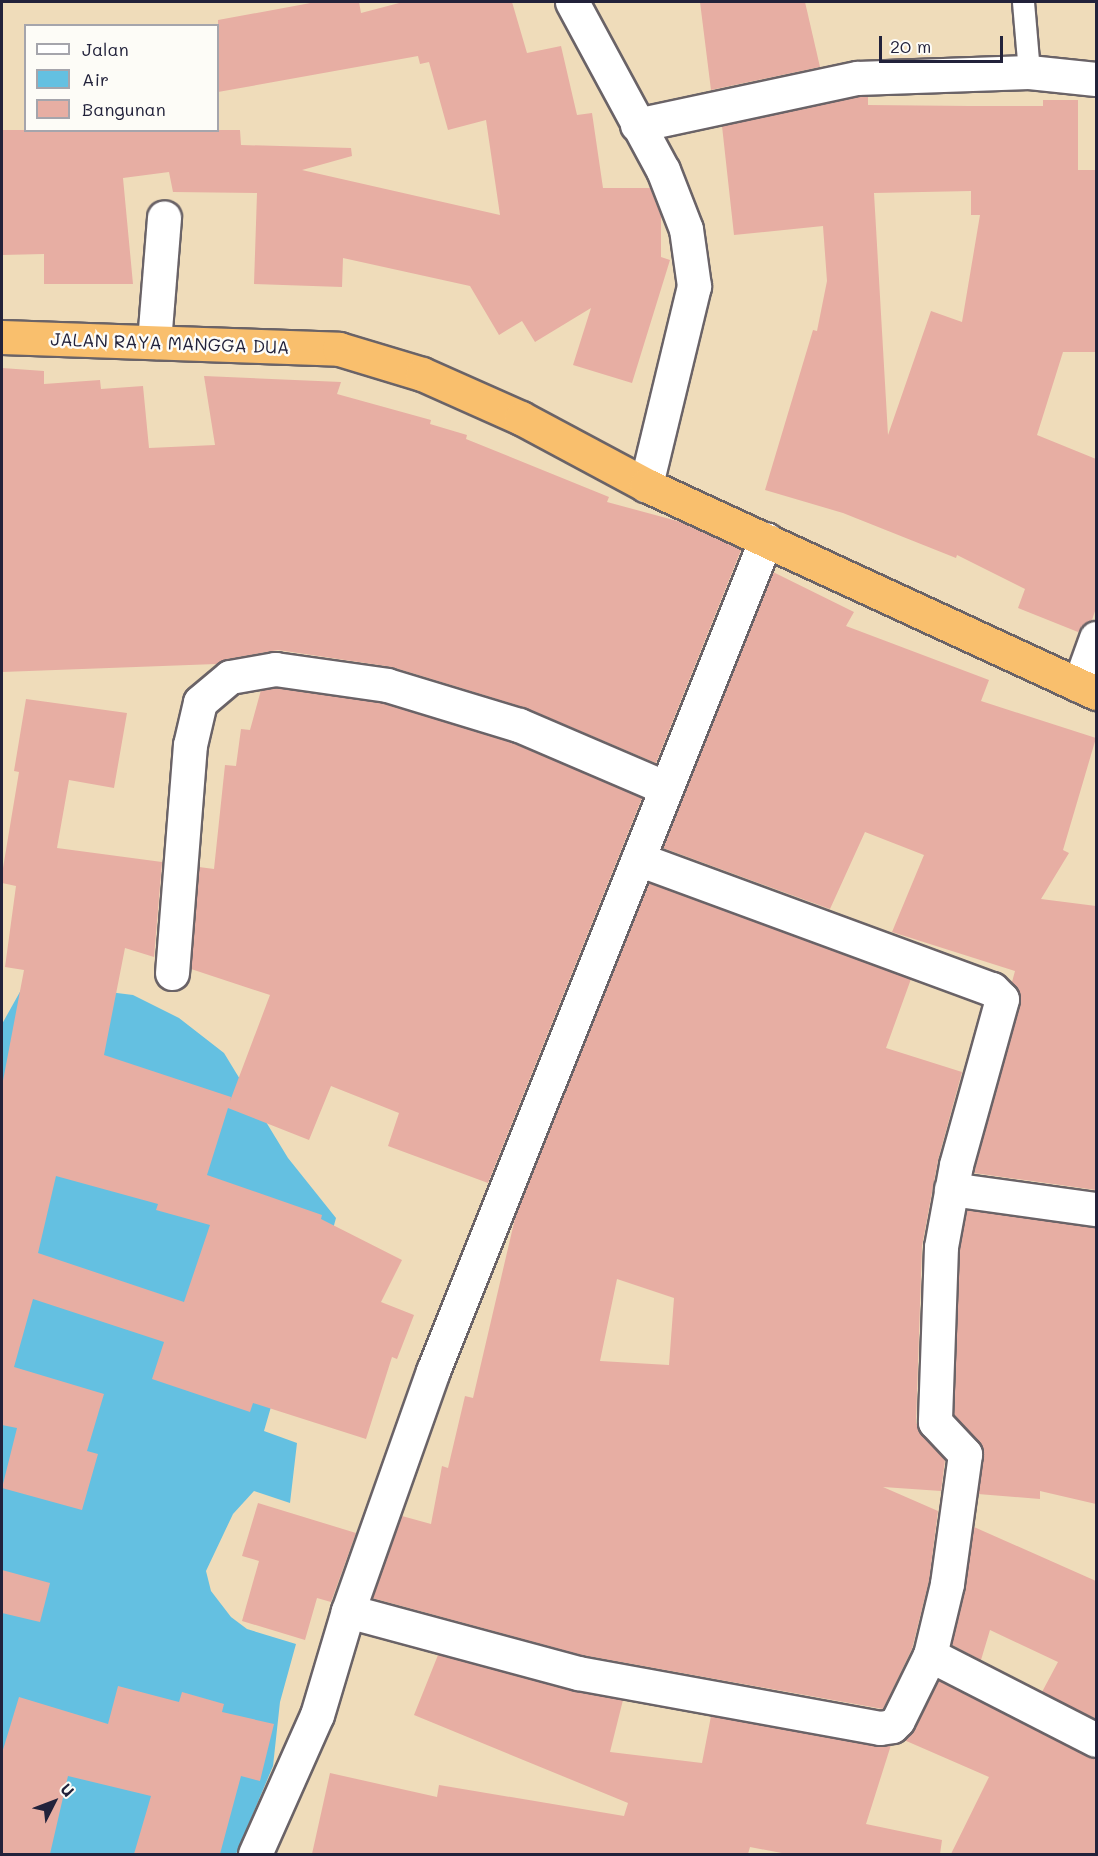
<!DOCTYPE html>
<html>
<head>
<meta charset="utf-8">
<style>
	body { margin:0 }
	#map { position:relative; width:1098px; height:1856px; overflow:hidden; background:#efdcba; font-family:Mali,sans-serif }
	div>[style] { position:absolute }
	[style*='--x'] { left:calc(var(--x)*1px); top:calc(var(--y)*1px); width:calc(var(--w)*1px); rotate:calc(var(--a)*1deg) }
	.water>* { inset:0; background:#64c0e1 }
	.building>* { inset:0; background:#e7aea3 }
	.roads { filter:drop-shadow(2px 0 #6a6367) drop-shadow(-2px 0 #6a6367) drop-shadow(0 2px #6a6367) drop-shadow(0 -2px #6a6367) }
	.lane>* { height:21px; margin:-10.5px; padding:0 10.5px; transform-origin:10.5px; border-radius:10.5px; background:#fff }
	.street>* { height:33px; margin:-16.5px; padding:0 16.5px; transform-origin:16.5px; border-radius:16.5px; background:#fff }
	.highway>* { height:33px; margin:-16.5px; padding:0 16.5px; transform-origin:16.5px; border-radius:16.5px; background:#f9bf6d }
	span { translate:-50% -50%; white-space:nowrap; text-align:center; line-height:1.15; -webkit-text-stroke:5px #fdfcf7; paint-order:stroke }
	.street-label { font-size:18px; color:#22223b }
	.frame { position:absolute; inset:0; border:3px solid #22223b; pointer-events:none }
	.legend { position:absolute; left:24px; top:24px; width:195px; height:108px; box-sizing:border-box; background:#fdfcf7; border:2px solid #a5a5ac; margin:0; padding:8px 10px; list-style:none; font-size:18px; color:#22223b }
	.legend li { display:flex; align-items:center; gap:12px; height:30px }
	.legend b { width:30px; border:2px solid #a5a5ac }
	.north { position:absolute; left:24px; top:1772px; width:60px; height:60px; -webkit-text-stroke:4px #fdfcf7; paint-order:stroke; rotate:48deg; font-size:16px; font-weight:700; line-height:24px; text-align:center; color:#22223b }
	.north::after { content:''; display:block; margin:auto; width:21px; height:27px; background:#22223b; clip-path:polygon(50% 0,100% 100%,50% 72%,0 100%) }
	.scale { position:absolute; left:879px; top:36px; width:124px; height:27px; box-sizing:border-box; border:3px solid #22223b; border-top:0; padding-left:8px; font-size:18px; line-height:21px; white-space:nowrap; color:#22223b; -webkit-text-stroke:4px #fdfcf7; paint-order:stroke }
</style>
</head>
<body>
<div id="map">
	<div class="water">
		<i style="clip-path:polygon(53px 985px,133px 995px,179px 1018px,224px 1053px,288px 1158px,336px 1218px,305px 1332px,286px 1355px,264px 1431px,297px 1443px,290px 1503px,254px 1491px,233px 1514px,206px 1571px,211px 1591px,231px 1617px,247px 1629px,296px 1644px,280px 1702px,273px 1766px,236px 1854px,2px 1854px,2px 1024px,21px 990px)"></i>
	</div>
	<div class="building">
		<i style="clip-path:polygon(316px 2px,359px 2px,361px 13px,403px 2px,512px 2px,527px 53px,561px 46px,577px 115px,592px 113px,603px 188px,650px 188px,661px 216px,661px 257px,670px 260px,632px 383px,573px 365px,591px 308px,535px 342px,522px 321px,499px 335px,470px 286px,343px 258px,342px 287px,254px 284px,257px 193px,173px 192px,169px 172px,123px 178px,133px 284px,44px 284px,44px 254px,2px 255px,2px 130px,240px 130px,241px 145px,351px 148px,352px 156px,302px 170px,500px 215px,486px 120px,448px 130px,429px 62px,420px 64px,418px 56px,218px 92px,218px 20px)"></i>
		<i style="clip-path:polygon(700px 2px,805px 2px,820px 67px,711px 90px)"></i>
		<i style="clip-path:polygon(evenodd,856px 97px,868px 97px,868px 105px,970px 106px,1043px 106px,1043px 100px,1078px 100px,1078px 170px,1096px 170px,1096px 352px,1063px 352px,1037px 435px,1096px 459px,1096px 608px,1092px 620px,1078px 632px,1018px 608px,1025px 589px,957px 555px,956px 558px,843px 513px,765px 490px,813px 330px,817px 331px,827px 281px,823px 226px,734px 235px,722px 126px,856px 97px,971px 191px,971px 215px,980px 215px,962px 322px,931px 311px,888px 435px,874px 193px,971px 191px)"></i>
		<i style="clip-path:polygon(2px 368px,44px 371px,44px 384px,100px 380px,101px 389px,143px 386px,149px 448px,215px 445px,204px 376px,341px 382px,337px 394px,431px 420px,430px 424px,467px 435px,466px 439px,609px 497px,607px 502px,681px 522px,741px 550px,656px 763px,526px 708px,392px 667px,278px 650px,227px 659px,216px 664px,2px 672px)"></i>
		<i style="clip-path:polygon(773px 572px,854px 612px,846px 626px,989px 680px,981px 701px,1096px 738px,1063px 850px,1069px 853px,1041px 899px,1096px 906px,1096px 1190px,974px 1173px,1020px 995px,1012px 982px,1015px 971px,892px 932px,924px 855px,865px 832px,830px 909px,663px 848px)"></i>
		<i style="clip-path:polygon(evenodd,275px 688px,383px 703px,513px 743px,642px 798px,488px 1183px,388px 1146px,399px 1113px,331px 1086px,309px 1140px,228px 1108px,207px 1175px,322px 1215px,321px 1219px,402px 1260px,381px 1302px,414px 1315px,397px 1359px,392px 1357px,366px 1439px,253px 1403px,250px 1412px,152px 1379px,164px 1342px,33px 1299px,14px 1367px,104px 1394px,87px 1451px,98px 1454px,82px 1510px,2px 1488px,17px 1428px,2px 1425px,2px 1086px,24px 970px,5px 967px,16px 886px,2px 883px,2px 874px,19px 772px,14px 771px,26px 699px,127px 713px,114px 788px,69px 780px,57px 848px,162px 862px,154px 957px,125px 948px,104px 1055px,231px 1097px,230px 1101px,270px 995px,191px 969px,199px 867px,214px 869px,225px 765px,236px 766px,241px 729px,250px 730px,261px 690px,275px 688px,56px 1176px,158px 1204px,156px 1210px,210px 1225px,184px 1302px,38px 1253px,56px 1176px)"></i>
		<i style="clip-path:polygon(evenodd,649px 883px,911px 979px,886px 1048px,962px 1072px,938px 1160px,922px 1246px,916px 1422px,921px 1434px,945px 1460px,941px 1491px,883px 1487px,938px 1511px,929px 1581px,912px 1649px,883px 1709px,582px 1655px,372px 1598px,402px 1516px,431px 1524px,442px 1466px,448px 1468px,465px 1396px,473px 1398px,516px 1214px,649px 883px,617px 1279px,674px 1298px,669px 1365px,600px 1361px,617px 1279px)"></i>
		<i style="clip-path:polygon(967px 1210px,1096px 1227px,1096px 1504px,1040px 1491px,1040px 1499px,978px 1494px,983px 1449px,954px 1415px,960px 1249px)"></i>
		<i style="clip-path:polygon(258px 1503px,356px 1533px,331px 1602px,317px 1598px,305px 1640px,242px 1621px,259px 1561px,242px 1556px)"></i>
		<i style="clip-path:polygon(974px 1527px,1096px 1581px,1096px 1719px,1042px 1692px,1058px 1662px,990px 1630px,981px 1660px,952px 1645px)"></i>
		<i style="clip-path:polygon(2px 1570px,50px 1583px,40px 1622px,2px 1613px)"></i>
		<i style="clip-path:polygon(438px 1655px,573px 1691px,623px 1700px,610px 1752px,702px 1763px,711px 1716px,877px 1746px,891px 1745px,866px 1824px,942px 1840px,940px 1854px,787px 1854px,750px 1847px,748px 1854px,312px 1854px,330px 1773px,437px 1797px,439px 1785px,624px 1816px,628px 1803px,414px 1715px)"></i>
		<i style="clip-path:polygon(938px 1680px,1096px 1759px,1096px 1854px,951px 1854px,989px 1777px,904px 1740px,915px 1729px)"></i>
		<i style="clip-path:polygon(118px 1686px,179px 1702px,182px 1692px,224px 1704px,222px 1712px,274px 1724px,260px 1781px,241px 1776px,220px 1854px,134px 1854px,151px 1796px,68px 1776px,50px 1854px,2px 1854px,2px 1753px,19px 1697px,108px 1724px)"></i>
	</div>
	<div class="roads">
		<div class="lane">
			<i style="--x:1023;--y:2;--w:70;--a:85.1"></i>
		</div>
		<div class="street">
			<i style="--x:572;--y:2;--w:191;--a:61.6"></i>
			<i style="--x:663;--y:170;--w:63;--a:68.7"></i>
			<i style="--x:686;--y:229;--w:58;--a:82"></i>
			<i style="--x:694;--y:286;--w:205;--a:103.6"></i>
			<i style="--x:637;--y:125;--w:225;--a:-12.1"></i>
			<i style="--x:857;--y:78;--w:172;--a:-2"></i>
			<i style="--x:1029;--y:72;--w:67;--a:6"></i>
			<i style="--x:154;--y:342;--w:125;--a:-85.4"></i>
			<i style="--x:1079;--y:685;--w:50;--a:-70.1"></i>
			<i style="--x:638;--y:859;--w:377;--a:20.2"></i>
			<i style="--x:992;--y:989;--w:14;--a:45"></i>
			<i style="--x:1002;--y:999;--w:172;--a:105.5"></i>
			<i style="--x:956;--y:1165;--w:83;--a:100.4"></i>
			<i style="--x:941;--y:1247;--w:175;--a:92"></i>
			<i style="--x:935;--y:1422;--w:44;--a:46.8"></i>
			<i style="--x:965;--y:1454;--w:131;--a:97.9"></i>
			<i style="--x:947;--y:1584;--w:73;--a:103.5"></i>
			<i style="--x:930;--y:1655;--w:186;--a:27.1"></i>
			<i style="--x:172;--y:973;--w:229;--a:-85.5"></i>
			<i style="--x:190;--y:745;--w:44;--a:-76.9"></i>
			<i style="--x:200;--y:702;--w:39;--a:-40"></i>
			<i style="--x:230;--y:677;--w:46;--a:-10.1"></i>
			<i style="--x:275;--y:669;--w:113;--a:8.1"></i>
			<i style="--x:387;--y:685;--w:138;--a:16.9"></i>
			<i style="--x:519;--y:725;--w:158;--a:23.2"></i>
			<i style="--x:951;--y:1189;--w:146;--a:7.9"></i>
			<i style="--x:348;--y:1611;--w:238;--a:15.1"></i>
			<i style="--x:578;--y:1673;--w:307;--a:10.3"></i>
			<i style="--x:880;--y:1728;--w:12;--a:-9"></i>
			<i style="--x:892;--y:1726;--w:8;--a:-45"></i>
			<i style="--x:898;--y:1720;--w:72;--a:-63.8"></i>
			<i style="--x:255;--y:1854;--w:152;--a:-66"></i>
			<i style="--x:317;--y:1715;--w:109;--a:-73.4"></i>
			<i style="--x:348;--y:1611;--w:255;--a:-70.5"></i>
			<i style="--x:433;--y:1371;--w:896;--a:-68.19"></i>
		</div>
		<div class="highway">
			<i style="--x:2;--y:337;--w:337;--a:2"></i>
			<i style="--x:339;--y:349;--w:87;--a:16.8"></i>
			<i style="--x:422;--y:374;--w:108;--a:24"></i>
			<i style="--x:521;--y:418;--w:142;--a:28.2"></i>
			<i style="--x:646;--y:485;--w:496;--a:24.8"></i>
		</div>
	</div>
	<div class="street-label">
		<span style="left:170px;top:343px;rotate:2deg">JALAN RAYA MANGGA DUA</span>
	</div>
	<div class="frame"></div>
	<ul class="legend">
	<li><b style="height:8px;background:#fff"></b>Jalan</li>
	<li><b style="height:16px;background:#64c0e1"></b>Air</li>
	<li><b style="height:16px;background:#e7aea3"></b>Bangunan</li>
	</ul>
	<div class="north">U</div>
	<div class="scale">20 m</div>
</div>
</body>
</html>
